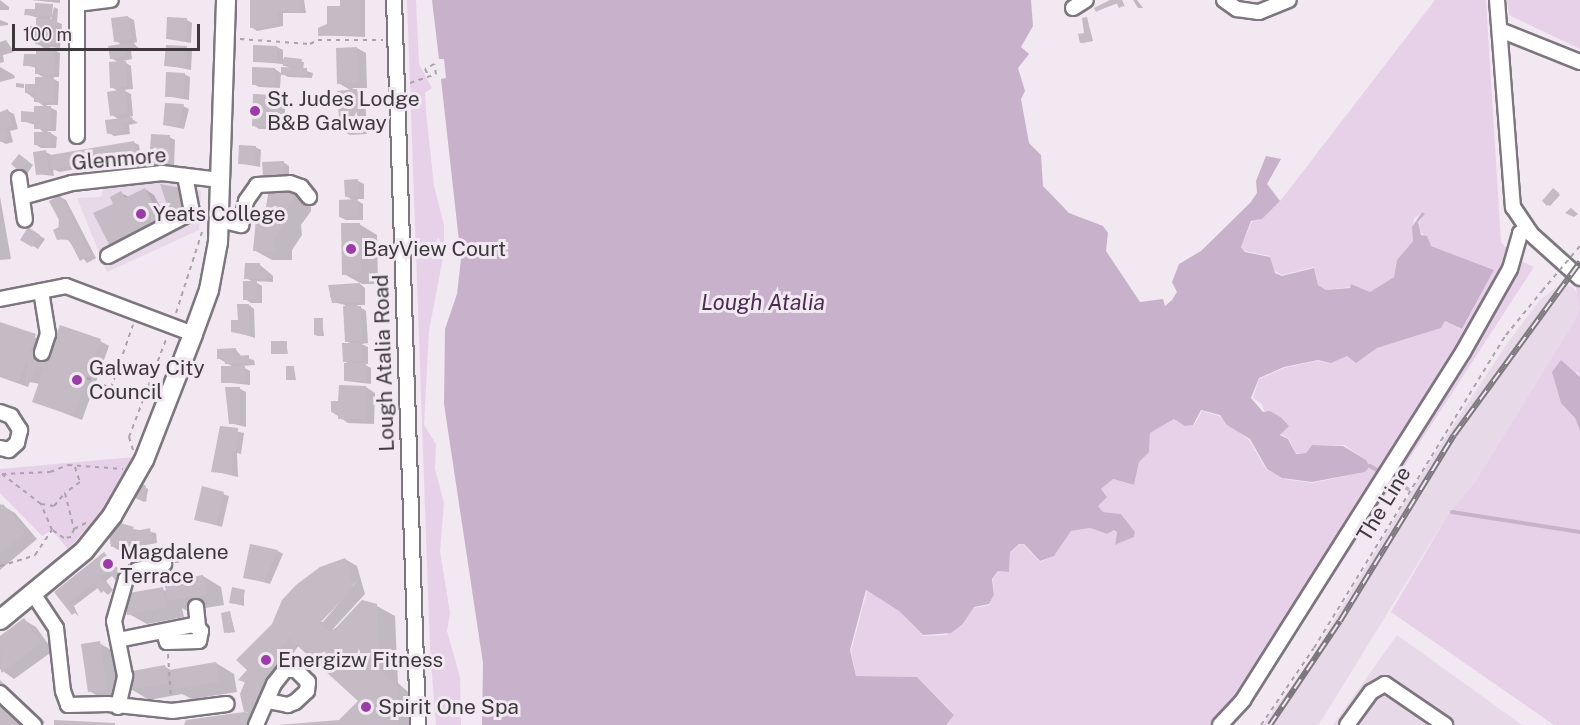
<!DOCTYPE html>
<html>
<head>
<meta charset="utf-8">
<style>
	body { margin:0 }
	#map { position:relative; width:1580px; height:725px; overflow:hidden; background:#f1e8f2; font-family:"Public Sans",sans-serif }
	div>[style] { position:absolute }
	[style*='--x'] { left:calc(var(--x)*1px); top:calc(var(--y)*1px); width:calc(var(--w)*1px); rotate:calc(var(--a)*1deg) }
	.built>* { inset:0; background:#e7d9e8 }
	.green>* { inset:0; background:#e7d1e9 }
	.water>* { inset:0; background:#c8b1ca }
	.shadow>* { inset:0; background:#0003 }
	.stream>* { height:4px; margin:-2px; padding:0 2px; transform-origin:2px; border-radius:2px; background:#c8b1ca }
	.building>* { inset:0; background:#c4bbc4 }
	.path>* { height:2px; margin-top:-1px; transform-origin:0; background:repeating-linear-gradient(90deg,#aaa3ab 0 4.5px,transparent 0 9px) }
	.roads { filter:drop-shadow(2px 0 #7d767e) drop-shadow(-2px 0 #7d767e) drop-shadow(0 2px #7d767e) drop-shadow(0 -2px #7d767e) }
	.minor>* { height:14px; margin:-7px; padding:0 7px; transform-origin:7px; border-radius:7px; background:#fff }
	.major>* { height:18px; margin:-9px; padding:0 9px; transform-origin:9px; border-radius:9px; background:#fff }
	.rail>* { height:6px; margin-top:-3px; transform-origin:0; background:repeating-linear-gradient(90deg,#f1e8f2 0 11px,#7d777e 0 22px); box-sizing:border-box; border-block:2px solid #7d777e }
	.path-bridge>* { height:2px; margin-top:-1px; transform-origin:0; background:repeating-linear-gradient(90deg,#aaa3ab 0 4.5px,transparent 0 9px) }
	.dots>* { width:16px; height:16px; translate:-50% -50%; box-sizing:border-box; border:3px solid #f1e8f2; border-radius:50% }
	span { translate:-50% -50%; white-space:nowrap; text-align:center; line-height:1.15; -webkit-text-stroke:6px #f1e8f2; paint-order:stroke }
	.poi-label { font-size:21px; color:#3c383c }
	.left { translate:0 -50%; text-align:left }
	.street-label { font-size:21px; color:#3c383c }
	.water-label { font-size:22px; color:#4c2c50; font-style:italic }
	.scale { position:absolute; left:12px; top:24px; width:188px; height:27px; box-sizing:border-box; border:3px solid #3c383c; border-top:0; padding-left:8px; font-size:18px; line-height:21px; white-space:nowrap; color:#3c383c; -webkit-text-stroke:4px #f1e8f2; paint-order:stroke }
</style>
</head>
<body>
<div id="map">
	<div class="built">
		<i style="clip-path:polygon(154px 181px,196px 186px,201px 192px,199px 230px,107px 272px,77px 198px,101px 197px,103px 189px)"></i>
		<i style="clip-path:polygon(1563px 282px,1574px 288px,1579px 297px,1580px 308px,1573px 323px,1475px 482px,1447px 516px,1323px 718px,1318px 725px,1263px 725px,1307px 665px,1426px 467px,1506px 345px,1540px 300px)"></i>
		<i style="clip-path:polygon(1397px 635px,1475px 691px,1522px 725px,1333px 725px)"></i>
	</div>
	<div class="green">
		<i style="clip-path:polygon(407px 0,416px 0,419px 64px,432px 88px,425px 93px,426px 111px,434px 186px,444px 225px,444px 252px,429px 331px,424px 425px,436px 444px,435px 469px,444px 503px,440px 551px,450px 613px,447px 631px,460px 677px,461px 725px,436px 725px,430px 649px)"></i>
		<i style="clip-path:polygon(1435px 0,1486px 0,1501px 242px,1517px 259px,1534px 267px,1311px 610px,1230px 725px,946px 725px,954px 714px,917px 677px,856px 676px,851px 651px,867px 591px,899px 611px,923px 636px,946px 635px,964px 624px,973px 608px,989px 605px,994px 595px,993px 579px,998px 571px,1009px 572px,1010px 552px,1019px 545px,1023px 544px,1040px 562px,1054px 556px,1071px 531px,1090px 528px,1107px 534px,1113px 530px,1117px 532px,1115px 545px,1134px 537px,1135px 532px,1121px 514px,1103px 512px,1098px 506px,1106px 497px,1101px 489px,1112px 479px,1134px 485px,1140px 458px,1149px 452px,1150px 433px,1174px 419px,1185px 426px,1194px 425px,1202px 411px,1219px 416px,1249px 440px,1266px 469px,1285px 479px,1312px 483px,1365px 472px,1370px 465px,1366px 460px,1344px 445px,1312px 445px,1306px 453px,1296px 453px,1289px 439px,1281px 434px,1289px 426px,1283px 418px,1264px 411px,1262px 404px,1253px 398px,1259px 379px,1284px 368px,1316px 361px,1331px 363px,1347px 356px,1356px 362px,1377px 348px,1441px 328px,1445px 321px,1462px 330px,1494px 270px,1431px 246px,1417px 226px,1424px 214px,1422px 212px,1414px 219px,1413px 241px,1397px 260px,1394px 277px,1370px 292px,1351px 284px,1350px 287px,1326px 290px,1318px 285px,1314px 267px,1282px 275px,1273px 270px,1270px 256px,1245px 251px,1241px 246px,1252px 222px,1262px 219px,1281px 200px)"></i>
		<i style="clip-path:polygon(1507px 0,1580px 0,1580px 49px,1509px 15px)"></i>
		<i style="clip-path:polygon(1575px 283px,1580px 286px,1580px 377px,1577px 371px,1561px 403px,1575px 418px,1580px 431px,1580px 725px,1554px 725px,1391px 612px,1447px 516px,1475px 482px,1573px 323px,1580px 308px)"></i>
		<i style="clip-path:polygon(134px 457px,103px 511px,68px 549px,52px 530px,42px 536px,0 493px,0 469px)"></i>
	</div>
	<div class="water">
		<i style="clip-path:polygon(432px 0,1031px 0,1033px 26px,1021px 47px,1029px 54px,1018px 68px,1025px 91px,1021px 99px,1029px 143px,1041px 155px,1043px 186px,1069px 213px,1103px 226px,1108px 233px,1106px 251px,1140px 302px,1163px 299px,1165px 306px,1172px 300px,1177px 292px,1172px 282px,1179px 264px,1201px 251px,1250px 203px,1257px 193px,1256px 181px,1266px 156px,1281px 159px,1267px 184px,1280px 201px,1262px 219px,1251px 221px,1241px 247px,1245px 252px,1270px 257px,1275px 273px,1282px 276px,1314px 268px,1318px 285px,1326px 290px,1350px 288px,1351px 284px,1370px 292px,1394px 277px,1397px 260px,1413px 241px,1412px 227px,1422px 212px,1425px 214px,1418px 222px,1421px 235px,1427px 236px,1431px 246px,1494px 270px,1462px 329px,1445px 321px,1441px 328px,1377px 348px,1356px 363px,1347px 356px,1331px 363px,1318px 360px,1284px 367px,1259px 378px,1251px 398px,1263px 412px,1270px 411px,1282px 418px,1289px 426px,1280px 435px,1288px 439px,1296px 454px,1306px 453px,1312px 445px,1343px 446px,1366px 460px,1370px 466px,1365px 472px,1312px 482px,1282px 478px,1267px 469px,1250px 439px,1227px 425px,1220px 415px,1201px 410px,1193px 425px,1185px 426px,1174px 419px,1150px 433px,1149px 452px,1139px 462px,1134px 485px,1113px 479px,1101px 489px,1107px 497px,1098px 506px,1103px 512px,1121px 514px,1135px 532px,1134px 537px,1115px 545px,1117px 532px,1114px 530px,1107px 534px,1090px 528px,1071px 531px,1054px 556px,1040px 561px,1024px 544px,1019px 544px,1010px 552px,1009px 572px,998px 571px,992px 579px,994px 595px,989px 604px,974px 607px,963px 624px,951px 633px,923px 635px,899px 611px,866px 590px,850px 650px,856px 676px,917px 677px,954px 715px,946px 725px,482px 725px,483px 663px,444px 404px,445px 329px,457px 294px,461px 259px,441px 79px,446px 78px,444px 59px,439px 59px)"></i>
		<i style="clip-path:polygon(1561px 360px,1580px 377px,1580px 431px,1575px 418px,1561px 403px,1552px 372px)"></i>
	</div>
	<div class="shadow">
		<i style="clip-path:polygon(0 0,9px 7px,9px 10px,0 10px)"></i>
		<i style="clip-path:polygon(31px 0,60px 0,60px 3px)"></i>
		<i style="clip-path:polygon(262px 0,304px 0,306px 13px,283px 13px,283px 26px,257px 31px,251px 27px)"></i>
		<i style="clip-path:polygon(341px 0,365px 0,365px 37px,320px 35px,341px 7px)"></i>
		<i style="clip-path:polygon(1114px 0,1122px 0,1125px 7px,1118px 3px,1097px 11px)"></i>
		<i style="clip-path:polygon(1133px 0,1137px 0,1143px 8px,1138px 8px)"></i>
		<i style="clip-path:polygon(52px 6px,50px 25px,54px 7px,58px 9px,57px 22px,62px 24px,60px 48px,49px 47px,60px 53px,59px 77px,50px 77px,59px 82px,58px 105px,46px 105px,57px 111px,56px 131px,47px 131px,57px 137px,56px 148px,41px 148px,35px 144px,45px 134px,36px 125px,22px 121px,46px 108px,27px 93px,45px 78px,36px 73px,37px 68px,25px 65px,47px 50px,36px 43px,37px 33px,28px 30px,37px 28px,38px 18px,26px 14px)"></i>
		<i style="clip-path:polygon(128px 17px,134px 20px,137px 42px,133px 43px,140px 49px,131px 50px,132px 59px,123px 61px,131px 66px,133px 89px,123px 90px,131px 94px,133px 116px,129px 117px,138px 123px,129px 125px,130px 134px,114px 136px,109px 133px,120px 120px,112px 115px,120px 92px,111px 87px,119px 63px,111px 58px,122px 45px,116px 41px)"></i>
		<i style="clip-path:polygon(1087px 18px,1093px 41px,1083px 43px,1081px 42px,1086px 34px)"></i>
		<i style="clip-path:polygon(0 20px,8px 23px,8px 25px,0 26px)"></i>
		<i style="clip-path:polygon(187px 20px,192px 23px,191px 43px,168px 39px)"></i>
		<i style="clip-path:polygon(6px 40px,14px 52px,3px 55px,4px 62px,0 63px,0 42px)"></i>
		<i style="clip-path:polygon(255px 47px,277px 47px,283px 50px,283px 59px,304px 62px,303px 70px,313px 73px,312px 78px,288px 77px,281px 73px,280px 88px,259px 87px,253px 84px,275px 69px,282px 74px,292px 69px,282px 64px,254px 61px)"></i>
		<i style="clip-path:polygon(187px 48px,192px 51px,191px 70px,166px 65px)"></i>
		<i style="clip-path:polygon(357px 48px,366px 53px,367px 88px,352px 88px,365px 96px,367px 134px,350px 135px,341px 130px,352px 91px,338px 83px)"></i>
		<i style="clip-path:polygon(0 67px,14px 75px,15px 78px,0 82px)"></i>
		<i style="clip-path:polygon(184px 74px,190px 77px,189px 100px,166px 96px)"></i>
		<i style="clip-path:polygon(16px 83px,24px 84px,24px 88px,16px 87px)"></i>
		<i style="clip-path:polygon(272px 96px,285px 105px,285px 114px,277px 114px,277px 129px,259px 129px,253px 125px)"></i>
		<i style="clip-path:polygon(183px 106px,189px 109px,184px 129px,164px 125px)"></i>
		<i style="clip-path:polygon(8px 111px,14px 114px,18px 129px,10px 131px,13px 142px,6px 144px,0 141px,0 113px)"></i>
		<i style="clip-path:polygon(169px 137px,175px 140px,174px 167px,150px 163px)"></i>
		<i style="clip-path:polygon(133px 142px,139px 145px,141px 158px,59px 172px,53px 169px,54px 176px,37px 174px,46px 152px,53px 156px)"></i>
		<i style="clip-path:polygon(255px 147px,261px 150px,260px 167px,239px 163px)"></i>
		<i style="clip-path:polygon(25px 159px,33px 165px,27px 174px,13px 164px)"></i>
		<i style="clip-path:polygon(283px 162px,289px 166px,289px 177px,264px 175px)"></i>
		<i style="clip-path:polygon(358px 181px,364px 184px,364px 199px,355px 199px,363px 204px,363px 220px,346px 220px,340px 217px,354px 201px,346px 196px)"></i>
		<i style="clip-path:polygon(145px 189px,154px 195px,162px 210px,193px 195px,199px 213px,121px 252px,115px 204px,121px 193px,129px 197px)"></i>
		<i style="clip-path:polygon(293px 190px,311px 200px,311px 211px,301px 225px,302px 235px,292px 250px,292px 260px,272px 260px,254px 250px)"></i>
		<i style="clip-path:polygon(1556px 191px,1560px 195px,1550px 206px,1548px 205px)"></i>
		<i style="clip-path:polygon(0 197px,11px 259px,0 260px)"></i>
		<i style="clip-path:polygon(60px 197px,66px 200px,96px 258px,87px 263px,68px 240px,58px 239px)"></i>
		<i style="clip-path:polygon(1571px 208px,1578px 214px,1574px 217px,1565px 213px)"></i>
		<i style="clip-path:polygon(359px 224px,377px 235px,378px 284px,362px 284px,344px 274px)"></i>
		<i style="clip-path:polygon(29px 229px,45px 239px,38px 249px,22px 239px)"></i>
		<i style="clip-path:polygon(260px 265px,273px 276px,273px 282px,254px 281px,262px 286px,262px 303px,251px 303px,245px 299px,253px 282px,246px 278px)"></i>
		<i style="clip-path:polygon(360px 284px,365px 288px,365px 305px,357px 305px,366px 311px,368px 343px,361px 344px,368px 347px,368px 364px,363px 364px,371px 368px,371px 384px,346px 381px,351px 365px,344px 361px,352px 344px,346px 341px,345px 305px,333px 302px,330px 296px,330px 287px)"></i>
		<i style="clip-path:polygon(249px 305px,254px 309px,255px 338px,233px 331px)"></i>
		<i style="clip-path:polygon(322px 320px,324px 336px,317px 336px,315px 334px)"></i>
		<i style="clip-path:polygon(0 324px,44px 341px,40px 353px,49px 358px,100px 341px,109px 346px,82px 420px,33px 401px,40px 384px,30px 382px,28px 387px,0 377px)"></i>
		<i style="clip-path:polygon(286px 343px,288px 354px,273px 353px)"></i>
		<i style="clip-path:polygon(236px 350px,242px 357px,254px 360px,255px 365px,241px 366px,250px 371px,250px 385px,222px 382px,235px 368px,218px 358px)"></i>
		<i style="clip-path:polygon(294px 368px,296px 380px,290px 380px,287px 379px)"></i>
		<i style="clip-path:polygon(366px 387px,375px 393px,374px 424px,348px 423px,332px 412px)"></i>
		<i style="clip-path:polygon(240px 389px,246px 392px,246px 427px,230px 423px)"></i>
		<i style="clip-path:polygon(221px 428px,244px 433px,241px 454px,237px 453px,238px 477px,213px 471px)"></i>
		<i style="clip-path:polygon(143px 486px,148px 489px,146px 502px,135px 497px)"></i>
		<i style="clip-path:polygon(203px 488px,229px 496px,222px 527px,196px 519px)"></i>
		<i style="clip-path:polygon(0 504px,15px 513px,37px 539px,0 570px)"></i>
		<i style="clip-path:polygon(133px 529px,156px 533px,157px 543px,118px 550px,112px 546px)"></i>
		<i style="clip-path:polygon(278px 551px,283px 554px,270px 584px,245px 577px)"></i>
		<i style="clip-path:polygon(104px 554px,128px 579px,122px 583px,113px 575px,106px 581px,113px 590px,108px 595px,99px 587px,74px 606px,79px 617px,56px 592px)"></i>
		<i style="clip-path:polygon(evenodd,345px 559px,357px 566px,365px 594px,332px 630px,377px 606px,395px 616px,398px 683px,416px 699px,416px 725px,280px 725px,340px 722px,360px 700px,299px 645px,290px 658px,296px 664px,272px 689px,261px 725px,186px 725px,187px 721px,251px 714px,245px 711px,246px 683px,240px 680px,345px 559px,358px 580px,323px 622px,318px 622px,358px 580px)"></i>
		<i style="clip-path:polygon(203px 576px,221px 587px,224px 605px,187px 611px,182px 608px,184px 617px,147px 624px,129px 614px,162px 589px,168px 592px)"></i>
		<i style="clip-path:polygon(244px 592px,244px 606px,233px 603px)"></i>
		<i style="clip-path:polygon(230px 613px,235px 632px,228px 633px,226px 632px)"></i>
		<i style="clip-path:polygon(24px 620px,36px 627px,53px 651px,14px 679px,0 669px,0 638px)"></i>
		<i style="clip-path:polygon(99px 643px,117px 653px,124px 699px,107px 701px,89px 691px)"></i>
		<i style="clip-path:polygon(216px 663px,234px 674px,237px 692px,192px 699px,182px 694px,149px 700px,131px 689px,164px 666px,172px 671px)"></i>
	</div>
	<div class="stream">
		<i style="--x:1370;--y:466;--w:14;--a:30"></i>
		<i style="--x:1388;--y:477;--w:23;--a:31"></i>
		<i style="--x:1452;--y:512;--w:130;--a:8.9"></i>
	</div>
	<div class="building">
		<i style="clip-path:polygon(250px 0,301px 0,300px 11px,278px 11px,277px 24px,250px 28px)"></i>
		<i style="clip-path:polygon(340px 0,360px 0,360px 35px,318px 36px,318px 28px,327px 24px,327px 6px,340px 6px)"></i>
		<i style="clip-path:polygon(1110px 0,1121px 0,1123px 6px,1119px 8px,1116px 2px,1096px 12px,1094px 8px)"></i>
		<i style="clip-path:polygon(35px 3px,53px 4px,52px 17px,24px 15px,25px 9px,35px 9px)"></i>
		<i style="clip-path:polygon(128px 16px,132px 39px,114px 42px,111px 18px)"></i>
		<i style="clip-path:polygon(167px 17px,187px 18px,186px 40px,166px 39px)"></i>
		<i style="clip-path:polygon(1087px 17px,1091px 41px,1080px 43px,1078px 34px,1084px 33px,1082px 18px)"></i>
		<i style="clip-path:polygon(36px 18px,56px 20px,55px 45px,35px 44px,35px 31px,27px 31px,27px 26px,36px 26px)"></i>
		<i style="clip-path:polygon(134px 42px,135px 46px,126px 48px,127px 57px,110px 59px,108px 46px)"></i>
		<i style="clip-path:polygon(166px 45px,187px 46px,185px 68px,164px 66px)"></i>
		<i style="clip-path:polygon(253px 45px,277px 46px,277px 63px,253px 62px)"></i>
		<i style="clip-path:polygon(357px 47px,358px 83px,337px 84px,336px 48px)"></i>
		<i style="clip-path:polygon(36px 48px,55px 48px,54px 75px,35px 74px,35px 66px,23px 66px,24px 54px,36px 54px)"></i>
		<i style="clip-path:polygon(284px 57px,302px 59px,301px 67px,283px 66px)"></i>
		<i style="clip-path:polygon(126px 61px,127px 87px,110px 88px,109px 62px)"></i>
		<i style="clip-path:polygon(252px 67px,275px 68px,275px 85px,252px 85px)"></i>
		<i style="clip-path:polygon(281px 67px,307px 68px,307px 75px,281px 75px)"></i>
		<i style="clip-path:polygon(166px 72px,185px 73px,184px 97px,165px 97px)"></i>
		<i style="clip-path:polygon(35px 77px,54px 77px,53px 103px,34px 102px,34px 94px,25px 93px,25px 84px,35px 84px)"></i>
		<i style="clip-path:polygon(125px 89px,128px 113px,110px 116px,107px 92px)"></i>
		<i style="clip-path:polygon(357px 89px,359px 130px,340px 131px,337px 91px)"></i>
		<i style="clip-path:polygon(253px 94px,273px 95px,273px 101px,280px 101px,279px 112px,272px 111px,272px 127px,252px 126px)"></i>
		<i style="clip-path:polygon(165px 103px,184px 104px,178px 126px,163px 125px)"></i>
		<i style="clip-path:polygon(34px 106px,51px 106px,51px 129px,34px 129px,34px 122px,21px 122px,21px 111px,34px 112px)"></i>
		<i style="clip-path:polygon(8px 109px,13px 126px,5px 128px,8px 139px,0 142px,0 112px)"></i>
		<i style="clip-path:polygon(132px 117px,133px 121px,124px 122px,125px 131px,107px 134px,105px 120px)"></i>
		<i style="clip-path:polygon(34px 132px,51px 132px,51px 146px,34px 145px)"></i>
		<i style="clip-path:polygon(151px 134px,170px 135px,168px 165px,149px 164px)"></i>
		<i style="clip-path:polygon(134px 141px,136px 155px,52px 170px,50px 155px)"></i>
		<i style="clip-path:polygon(239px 145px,256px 146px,255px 165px,238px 164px)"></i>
		<i style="clip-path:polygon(46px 150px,49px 173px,36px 175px,33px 152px)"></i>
		<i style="clip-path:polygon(19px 154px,28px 161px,20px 172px,11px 164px)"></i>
		<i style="clip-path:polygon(284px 161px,284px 175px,263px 175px,262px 162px)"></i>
		<i style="clip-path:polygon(358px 179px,359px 196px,345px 197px,344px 180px)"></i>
		<i style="clip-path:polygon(160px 184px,181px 188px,191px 208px,111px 248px,93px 213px,113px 204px,110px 197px,121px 191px,125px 198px,145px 188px,157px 211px,167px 205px)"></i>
		<i style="clip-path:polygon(269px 188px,293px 188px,293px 201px,283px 214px,285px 224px,274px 240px,275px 251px,253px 251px,256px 219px,265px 213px)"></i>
		<i style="clip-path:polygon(1553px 188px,1559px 193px,1547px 206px,1542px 201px)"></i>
		<i style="clip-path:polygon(60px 195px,91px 255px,80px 261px,68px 238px,57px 240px,53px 230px,59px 227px,60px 222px,49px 201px)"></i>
		<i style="clip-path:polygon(358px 199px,358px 217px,339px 217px,339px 200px)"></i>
		<i style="clip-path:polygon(341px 223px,360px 223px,361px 274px,342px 275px)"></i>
		<i style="clip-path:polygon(28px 227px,40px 235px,32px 247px,20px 240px)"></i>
		<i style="clip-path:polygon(245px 263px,260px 263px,260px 271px,268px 271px,267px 279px,244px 279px)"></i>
		<i style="clip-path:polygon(243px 281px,257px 281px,257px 300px,243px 300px)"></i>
		<i style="clip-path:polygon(360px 283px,360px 302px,332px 303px,328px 285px)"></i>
		<i style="clip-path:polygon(237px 304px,249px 304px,250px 336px,231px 332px,231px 320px,238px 320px)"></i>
		<i style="clip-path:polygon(343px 306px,361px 306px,363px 341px,345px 342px)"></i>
		<i style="clip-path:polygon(314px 318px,323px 318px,322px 336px,314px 335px)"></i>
		<i style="clip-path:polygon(0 322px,36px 334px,29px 355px,33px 350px,42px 353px,39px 360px,46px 362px,60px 325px,101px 339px,73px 416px,32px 402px,44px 368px,37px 366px,33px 377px,26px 382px,27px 361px,19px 383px,0 376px)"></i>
		<i style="clip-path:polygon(271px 341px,287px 341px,287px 354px,271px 354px)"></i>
		<i style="clip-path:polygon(342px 343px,362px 343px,363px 361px,343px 362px)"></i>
		<i style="clip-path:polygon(236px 348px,237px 356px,249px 355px,249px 363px,225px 364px,225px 358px,217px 359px,217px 349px)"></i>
		<i style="clip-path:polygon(344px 363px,366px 363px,366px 381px,344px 381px)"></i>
		<i style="clip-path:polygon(221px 366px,245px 366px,245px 383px,221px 383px)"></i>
		<i style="clip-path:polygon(286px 366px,294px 366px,294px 380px,286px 380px)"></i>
		<i style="clip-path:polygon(339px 385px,366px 386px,365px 420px,338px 419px,338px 413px,331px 412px,331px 401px,338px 401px)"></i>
		<i style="clip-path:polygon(225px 387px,240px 387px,240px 424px,229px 424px)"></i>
		<i style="clip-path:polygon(220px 426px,238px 428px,236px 451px,232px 451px,233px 474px,211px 472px)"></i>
		<i style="clip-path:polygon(142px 484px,146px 486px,144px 502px,133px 497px)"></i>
		<i style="clip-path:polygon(202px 486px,224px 492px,216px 525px,194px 520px)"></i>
		<i style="clip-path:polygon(3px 504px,26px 532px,0 554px,0 507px)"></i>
		<i style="clip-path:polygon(117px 522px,134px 527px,131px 532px,150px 528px,152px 540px,111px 547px,109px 535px)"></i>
		<i style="clip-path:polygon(250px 544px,278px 550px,264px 582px,243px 578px)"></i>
		<i style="clip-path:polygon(104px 552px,123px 575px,116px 581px,108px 571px,101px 577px,109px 587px,101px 593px,94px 583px,69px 603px,76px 612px,72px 615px,54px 592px)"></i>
		<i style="clip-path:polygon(345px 558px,354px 587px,320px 623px,331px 633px,362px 600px,377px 604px,381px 671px,398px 688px,399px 725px,279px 725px,339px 720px,358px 701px,289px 638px,278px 650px,285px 656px,260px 682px,258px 687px,262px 688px,255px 710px,244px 712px,240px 694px,245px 682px,238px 680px,247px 670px,236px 660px,272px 624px,282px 600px,296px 585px,320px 567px)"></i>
		<i style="clip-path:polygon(203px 575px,207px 595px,168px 601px,164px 581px)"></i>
		<i style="clip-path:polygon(163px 587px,166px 607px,127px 615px,123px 594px)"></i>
		<i style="clip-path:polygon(232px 587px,245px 590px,242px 605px,229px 603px)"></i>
		<i style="clip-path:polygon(230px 611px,234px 631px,224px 633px,221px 613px)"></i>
		<i style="clip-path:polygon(24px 618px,42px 643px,1px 673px,0 636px)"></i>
		<i style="clip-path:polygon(100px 641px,107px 689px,88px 692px,81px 644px)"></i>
		<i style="clip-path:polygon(216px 662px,219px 682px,173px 690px,169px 670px)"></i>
		<i style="clip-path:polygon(165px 665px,168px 683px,130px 690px,127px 672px)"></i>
		<i style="clip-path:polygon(0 680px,45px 722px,43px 725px,0 725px)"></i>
		<i style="clip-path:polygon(244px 712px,252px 713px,244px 725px,184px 725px,186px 720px)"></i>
		<i style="clip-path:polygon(54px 720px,115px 723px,115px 725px,54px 725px)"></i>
	</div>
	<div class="path">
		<i style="--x:240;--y:39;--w:70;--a:4.1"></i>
		<i style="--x:310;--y:44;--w:9;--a:-27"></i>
		<i style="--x:318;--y:40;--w:65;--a:0"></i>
		<i style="--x:410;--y:83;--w:28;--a:-19"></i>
		<i style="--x:436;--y:74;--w:10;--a:-101"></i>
		<i style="--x:434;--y:64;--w:10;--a:151"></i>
		<i style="--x:425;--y:69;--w:7;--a:63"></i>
		<i style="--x:176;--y:313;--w:85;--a:-72.2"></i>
		<i style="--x:87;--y:378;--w:26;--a:23"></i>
		<i style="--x:111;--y:388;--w:67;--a:-70.8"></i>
		<i style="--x:133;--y:450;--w:14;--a:-107"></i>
		<i style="--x:129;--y:437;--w:107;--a:-69.2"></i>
		<i style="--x:75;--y:467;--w:16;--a:72"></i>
		<i style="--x:80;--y:482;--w:19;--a:144"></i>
		<i style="--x:65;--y:493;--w:37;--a:76"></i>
		<i style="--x:74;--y:529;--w:9;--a:111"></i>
		<i style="--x:71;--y:537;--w:7;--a:172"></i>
		<i style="--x:64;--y:538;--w:14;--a:-146"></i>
		<i style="--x:52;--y:530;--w:28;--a:-113"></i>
		<i style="--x:41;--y:504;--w:49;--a:-142.4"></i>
		<i style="--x:2;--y:474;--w:48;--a:-2.4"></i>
		<i style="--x:50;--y:472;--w:19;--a:-21"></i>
		<i style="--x:68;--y:465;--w:55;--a:4.2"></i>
		<i style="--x:41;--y:504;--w:13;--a:9"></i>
		<i style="--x:54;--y:506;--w:17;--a:-50"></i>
		<i style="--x:74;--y:529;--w:16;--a:-27"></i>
		<i style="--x:175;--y:562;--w:22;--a:-10"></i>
		<i style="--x:0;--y:566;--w:37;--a:-17"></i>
		<i style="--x:35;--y:555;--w:30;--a:-56"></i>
		<i style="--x:168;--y:654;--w:45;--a:86.2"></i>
		<i style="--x:1261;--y:725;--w:93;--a:-55.5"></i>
		<i style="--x:1314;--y:648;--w:367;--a:-58.5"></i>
		<i style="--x:1506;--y:335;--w:57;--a:-50.7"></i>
	</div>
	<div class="roads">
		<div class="minor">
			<i style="--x:77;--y:0;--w:136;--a:90"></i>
			<i style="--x:394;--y:0;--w:725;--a:88.1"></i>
			<i style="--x:1224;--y:0;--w:16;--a:35"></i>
			<i style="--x:1237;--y:9;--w:22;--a:8"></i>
			<i style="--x:1259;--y:12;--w:32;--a:-22"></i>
			<i style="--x:1497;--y:0;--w:208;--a:85.6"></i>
			<i style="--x:1513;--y:207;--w:32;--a:56"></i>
			<i style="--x:1531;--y:234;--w:66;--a:41.9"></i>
			<i style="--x:77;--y:4;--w:34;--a:-7"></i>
			<i style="--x:1073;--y:8;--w:15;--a:-32"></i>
			<i style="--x:1500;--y:30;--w:86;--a:21.8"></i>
			<i style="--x:19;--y:178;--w:42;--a:81.9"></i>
			<i style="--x:22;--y:197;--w:52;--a:-15.6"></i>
			<i style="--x:72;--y:183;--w:91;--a:-6.3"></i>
			<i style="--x:162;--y:173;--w:58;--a:6.9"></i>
			<i style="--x:219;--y:220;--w:23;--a:13"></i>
			<i style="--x:241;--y:225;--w:25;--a:-78"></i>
			<i style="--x:246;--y:201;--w:19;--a:-55"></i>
			<i style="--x:257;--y:185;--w:33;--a:-3"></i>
			<i style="--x:290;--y:183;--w:12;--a:20"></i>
			<i style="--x:301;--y:187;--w:13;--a:51"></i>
			<i style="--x:108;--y:256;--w:95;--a:-27.6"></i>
			<i style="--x:192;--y:212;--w:37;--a:-101"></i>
			<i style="--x:41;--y:291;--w:44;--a:80.8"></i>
			<i style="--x:48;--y:334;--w:20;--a:108"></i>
			<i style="--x:0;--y:299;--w:67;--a:-11.1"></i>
			<i style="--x:66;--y:286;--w:136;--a:20.7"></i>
			<i style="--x:0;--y:412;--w:12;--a:20"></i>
			<i style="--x:11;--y:416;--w:17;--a:57"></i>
			<i style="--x:20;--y:430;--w:13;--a:103"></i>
			<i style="--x:17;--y:443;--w:11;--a:139"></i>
			<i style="--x:9;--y:450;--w:9;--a:-167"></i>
			<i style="--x:32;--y:592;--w:43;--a:56.3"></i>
			<i style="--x:56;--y:628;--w:63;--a:83.7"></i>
			<i style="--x:63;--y:691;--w:15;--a:70"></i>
			<i style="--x:68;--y:705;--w:40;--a:-1.4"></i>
			<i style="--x:108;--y:704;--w:64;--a:6.2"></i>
			<i style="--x:172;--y:711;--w:55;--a:-7.3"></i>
			<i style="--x:196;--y:607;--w:19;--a:84"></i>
			<i style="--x:118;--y:640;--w:76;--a:-11.3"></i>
			<i style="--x:193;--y:625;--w:10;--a:37"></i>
			<i style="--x:201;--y:631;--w:10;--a:101"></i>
			<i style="--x:199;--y:641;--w:32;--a:178"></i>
			<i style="--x:167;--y:642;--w:9;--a:-108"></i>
			<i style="--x:0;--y:693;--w:47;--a:43.3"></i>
			<i style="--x:118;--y:707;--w:32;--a:-77"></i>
			<i style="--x:125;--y:676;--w:56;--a:-101.3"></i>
			<i style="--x:114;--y:621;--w:44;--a:-74.1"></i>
			<i style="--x:126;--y:579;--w:14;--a:-39"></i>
			<i style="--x:137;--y:570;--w:28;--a:-13"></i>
			<i style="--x:256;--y:725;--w:45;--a:-66.3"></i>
			<i style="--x:274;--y:684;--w:18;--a:-52"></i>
			<i style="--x:285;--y:670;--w:11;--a:0"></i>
			<i style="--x:296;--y:670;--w:17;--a:45"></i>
			<i style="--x:308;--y:682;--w:9;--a:96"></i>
			<i style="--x:307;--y:691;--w:16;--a:137"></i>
			<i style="--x:295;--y:702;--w:8;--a:157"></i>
			<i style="--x:288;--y:705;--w:21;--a:-169"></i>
			<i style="--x:1220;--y:725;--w:34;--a:-47"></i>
			<i style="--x:1243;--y:700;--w:412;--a:-57.7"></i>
			<i style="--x:1463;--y:352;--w:95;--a:-60.5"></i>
			<i style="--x:1510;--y:269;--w:37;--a:-74"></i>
			<i style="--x:1520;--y:233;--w:8;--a:-30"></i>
			<i style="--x:1347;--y:725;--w:41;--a:-54"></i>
			<i style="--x:1371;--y:692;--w:16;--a:-30"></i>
			<i style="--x:1385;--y:684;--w:73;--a:34.3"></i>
		</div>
		<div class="major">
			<i style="--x:0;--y:620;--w:109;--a:-39.4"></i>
			<i style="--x:84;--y:551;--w:45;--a:-51.3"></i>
			<i style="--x:112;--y:516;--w:64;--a:-60.3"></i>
			<i style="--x:144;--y:460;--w:135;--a:-68.7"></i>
			<i style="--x:193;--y:334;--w:47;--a:-70"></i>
			<i style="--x:209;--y:290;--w:49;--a:-79.4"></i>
			<i style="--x:218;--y:242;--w:242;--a:-88.1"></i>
		</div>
	</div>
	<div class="rail">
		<i style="--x:1270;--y:725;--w:125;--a:-56.1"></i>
		<i style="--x:1340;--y:621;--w:218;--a:-58.5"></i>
		<i style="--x:1454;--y:435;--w:214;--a:-53.9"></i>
	</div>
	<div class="path-bridge">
		<i style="--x:1542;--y:291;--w:59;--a:-49.8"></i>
	</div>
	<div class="dots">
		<i style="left:255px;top:111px;background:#9a3da6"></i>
		<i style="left:141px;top:214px;background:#9a3da6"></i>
		<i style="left:351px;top:249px;background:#9a3da6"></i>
		<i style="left:77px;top:380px;background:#9a3da6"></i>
		<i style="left:108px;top:564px;background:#9a3da6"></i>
		<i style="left:266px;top:660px;background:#9a3da6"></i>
		<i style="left:366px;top:707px;background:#9a3da6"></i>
	</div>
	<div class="poi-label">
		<span class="left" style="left:267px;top:111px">St. Judes Lodge<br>B&amp;B Galway</span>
		<span class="left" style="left:153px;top:214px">Yeats College</span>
		<span class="left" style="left:363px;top:249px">BayView Court</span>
		<span class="left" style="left:89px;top:380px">Galway City<br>Council</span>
		<span class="left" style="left:120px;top:564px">Magdalene<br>Terrace</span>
		<span class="left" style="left:278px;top:660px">Energizw Fitness</span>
		<span class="left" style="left:378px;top:707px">Spirit One Spa</span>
	</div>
	<div class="street-label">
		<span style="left:119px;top:159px;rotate:-5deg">Glenmore</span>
		<span style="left:384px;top:363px;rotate:-92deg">Lough Atalia Road</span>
		<span style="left:1384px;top:504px;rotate:-59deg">The Line</span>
	</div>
	<div class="water-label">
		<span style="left:763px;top:303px">Lough Atalia</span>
	</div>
	<div class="scale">100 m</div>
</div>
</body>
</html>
